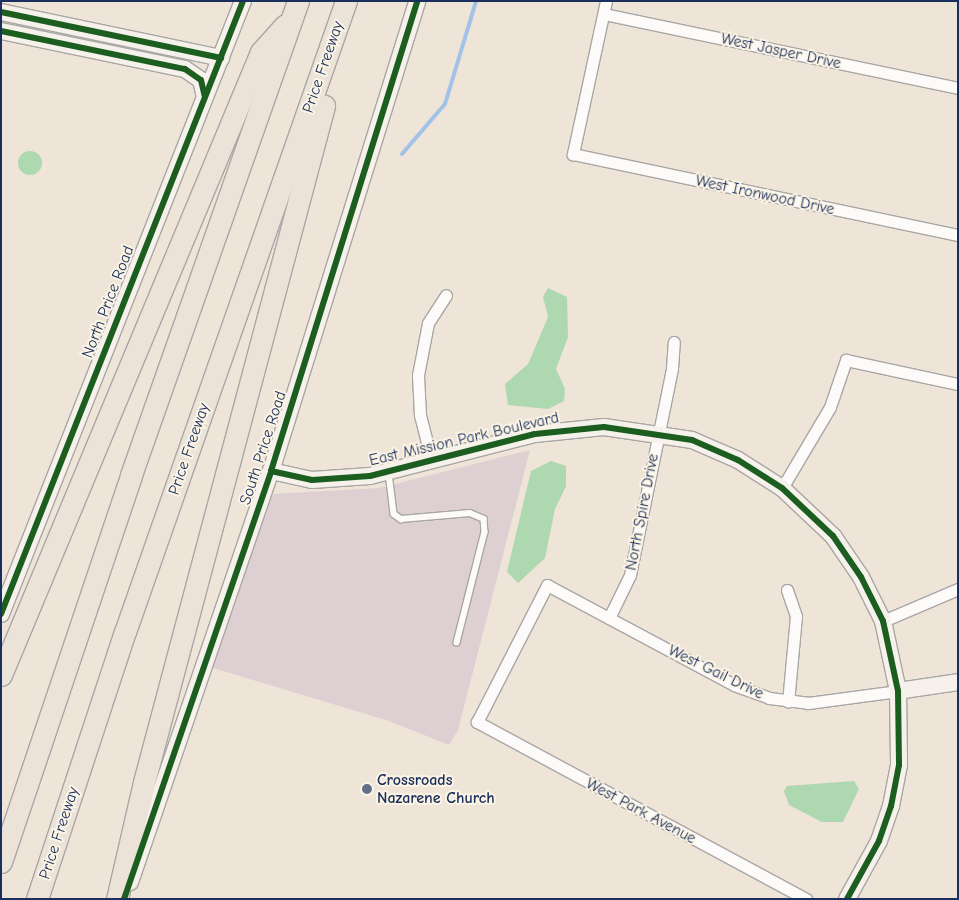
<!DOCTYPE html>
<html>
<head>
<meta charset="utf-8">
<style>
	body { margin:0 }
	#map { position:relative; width:959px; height:900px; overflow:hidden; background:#eee4d7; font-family:"Comic Neue",sans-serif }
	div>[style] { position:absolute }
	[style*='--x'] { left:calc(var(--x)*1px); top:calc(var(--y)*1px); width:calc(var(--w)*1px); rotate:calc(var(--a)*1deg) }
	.industrial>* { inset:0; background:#decfd2 }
	.green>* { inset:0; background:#aed8b0 }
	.round { border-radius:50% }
	.stream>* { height:4px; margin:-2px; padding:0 2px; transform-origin:2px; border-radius:2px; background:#a1c3e7 }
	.roads { filter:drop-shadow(1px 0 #a9a6a5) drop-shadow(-1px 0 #a9a6a5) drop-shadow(0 1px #a9a6a5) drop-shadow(0 -1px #a9a6a5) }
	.lane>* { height:5.5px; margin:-2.75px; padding:0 2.75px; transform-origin:2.75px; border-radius:2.75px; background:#fcfbf9 }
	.street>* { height:11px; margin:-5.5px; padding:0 5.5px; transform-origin:5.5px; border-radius:5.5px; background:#fcfbf9 }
	.secondary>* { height:16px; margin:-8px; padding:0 8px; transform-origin:8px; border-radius:8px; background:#f6f2eb }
	.highway>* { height:21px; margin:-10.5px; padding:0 10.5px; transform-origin:10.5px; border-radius:10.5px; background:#ebe2d8 }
	.cycleway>* { height:6px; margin:-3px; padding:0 3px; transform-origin:3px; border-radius:3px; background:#1b5e20 }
	.dots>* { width:14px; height:14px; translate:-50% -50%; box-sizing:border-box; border:2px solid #fcf5e5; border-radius:50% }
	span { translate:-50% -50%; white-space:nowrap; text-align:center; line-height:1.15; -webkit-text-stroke:4px #fcf5e5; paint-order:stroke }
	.street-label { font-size:16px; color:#1b2f5e }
	.poi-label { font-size:16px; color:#1b2f5e; font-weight:700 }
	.left { translate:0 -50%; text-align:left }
	.frame { position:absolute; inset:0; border:2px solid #1b2f5e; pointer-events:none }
</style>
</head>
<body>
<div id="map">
	<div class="industrial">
		<i style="clip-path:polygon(530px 450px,458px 730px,449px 745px,389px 721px,210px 667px,273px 494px,379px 488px)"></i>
	</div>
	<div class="green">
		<i class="round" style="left:18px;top:151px;width:24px;height:24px"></i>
		<i style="clip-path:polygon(548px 288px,567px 297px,568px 337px,556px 369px,565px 389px,564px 401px,548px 409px,508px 405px,505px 384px,528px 364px,548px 317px,543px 297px)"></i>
		<i style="clip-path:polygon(551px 461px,566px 466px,566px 486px,555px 509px,545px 558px,518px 583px,507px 572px,531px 471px)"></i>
		<i style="clip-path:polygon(854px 781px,859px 789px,843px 822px,822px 822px,789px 805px,784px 791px,787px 786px)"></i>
	</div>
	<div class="stream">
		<i style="--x:402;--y:154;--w:66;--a:-49.3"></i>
		<i style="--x:445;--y:104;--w:108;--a:-73.2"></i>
	</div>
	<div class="roads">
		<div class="lane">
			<i style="--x:389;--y:473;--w:41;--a:83"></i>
			<i style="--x:394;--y:514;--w:9;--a:36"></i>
			<i style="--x:401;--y:519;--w:69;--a:-5"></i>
			<i style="--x:470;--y:513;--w:15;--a:23"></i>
			<i style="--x:484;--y:519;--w:13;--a:86"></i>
			<i style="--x:485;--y:532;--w:114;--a:104.2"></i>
		</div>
		<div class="street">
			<i style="--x:606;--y:1;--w:157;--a:102.2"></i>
			<i style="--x:573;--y:154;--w:393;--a:11.9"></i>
			<i style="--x:604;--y:14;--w:362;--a:11.8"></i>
			<i style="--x:432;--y:462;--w:49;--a:-104.3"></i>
			<i style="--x:420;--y:415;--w:40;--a:-92.9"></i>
			<i style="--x:418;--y:375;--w:53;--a:-79.1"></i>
			<i style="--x:428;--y:323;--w:33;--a:-57"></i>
			<i style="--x:782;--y:488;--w:94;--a:-59.3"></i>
			<i style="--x:830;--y:407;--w:50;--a:-71.2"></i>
			<i style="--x:846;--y:360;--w:115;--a:12.1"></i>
			<i style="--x:787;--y:590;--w:28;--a:71"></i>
			<i style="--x:796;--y:616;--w:86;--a:95.3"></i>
			<i style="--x:609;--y:618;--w:48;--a:-64"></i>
			<i style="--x:630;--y:575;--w:211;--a:-78.5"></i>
			<i style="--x:672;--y:368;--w:26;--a:-86"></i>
			<i style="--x:883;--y:621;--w:82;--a:-23.1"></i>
			<i style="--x:806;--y:899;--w:374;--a:-151.7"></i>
			<i style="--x:477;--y:722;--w:154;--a:-62.9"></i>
			<i style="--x:547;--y:585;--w:212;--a:28.1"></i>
			<i style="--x:734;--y:685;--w:37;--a:20"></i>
			<i style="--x:769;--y:698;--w:39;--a:7"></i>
			<i style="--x:808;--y:703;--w:91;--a:-7.6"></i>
		</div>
		<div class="secondary">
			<i style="--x:1;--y:12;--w:225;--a:11.8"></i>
			<i style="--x:1;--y:31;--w:188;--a:11.7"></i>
			<i style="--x:185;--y:69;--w:19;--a:35"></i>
			<i style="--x:201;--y:80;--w:17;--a:77"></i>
			<i style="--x:271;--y:471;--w:42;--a:12.4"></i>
			<i style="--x:312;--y:480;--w:58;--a:-3.9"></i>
			<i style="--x:370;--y:476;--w:170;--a:-14.3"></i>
			<i style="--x:535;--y:434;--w:69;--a:-5.8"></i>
			<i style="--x:604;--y:427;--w:89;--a:8.4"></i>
			<i style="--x:692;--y:440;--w:50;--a:23.5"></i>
			<i style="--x:738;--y:460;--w:52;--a:32.5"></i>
			<i style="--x:782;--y:488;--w:70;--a:43.3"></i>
			<i style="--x:833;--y:536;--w:50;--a:55.7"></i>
			<i style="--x:861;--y:577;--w:49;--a:63.4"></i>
			<i style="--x:883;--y:621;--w:72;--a:77.9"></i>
			<i style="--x:898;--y:691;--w:74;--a:89.2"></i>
			<i style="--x:899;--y:765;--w:42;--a:101"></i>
			<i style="--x:891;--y:806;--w:37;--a:109"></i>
			<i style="--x:879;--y:841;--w:66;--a:118.9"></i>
			<i style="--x:1;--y:614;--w:659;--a:-68.46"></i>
			<i style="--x:898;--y:691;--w:61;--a:-8.5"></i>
			<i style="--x:130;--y:882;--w:435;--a:-71.1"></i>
			<i style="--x:271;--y:471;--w:492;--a:-72.7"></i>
		</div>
		<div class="highway">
			<i style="--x:1;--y:675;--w:675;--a:-67.35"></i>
			<i style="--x:261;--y:52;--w:36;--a:-48"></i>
			<i style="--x:1;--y:862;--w:408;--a:-71.4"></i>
			<i style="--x:131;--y:475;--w:503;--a:-70.59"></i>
			<i style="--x:37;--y:899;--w:281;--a:-71.8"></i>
			<i style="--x:125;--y:632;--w:669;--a:-70.7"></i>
			<i style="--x:117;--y:899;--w:120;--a:-77"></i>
			<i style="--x:144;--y:782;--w:700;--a:-75.09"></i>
		</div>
	</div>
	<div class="cycleway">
		<i style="--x:1;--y:12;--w:225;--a:11.8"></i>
		<i style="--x:1;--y:31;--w:188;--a:11.7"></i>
		<i style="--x:185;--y:69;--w:19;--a:35"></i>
		<i style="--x:201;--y:80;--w:17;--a:77"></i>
		<i style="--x:271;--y:471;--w:42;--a:12.4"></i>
		<i style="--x:312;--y:480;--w:58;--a:-3.9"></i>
		<i style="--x:370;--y:476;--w:170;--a:-14.3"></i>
		<i style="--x:535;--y:434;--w:69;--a:-5.8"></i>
		<i style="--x:604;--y:427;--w:89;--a:8.4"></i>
		<i style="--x:692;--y:440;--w:50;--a:23.5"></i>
		<i style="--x:738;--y:460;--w:52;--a:32.5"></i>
		<i style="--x:782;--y:488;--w:70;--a:43.3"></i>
		<i style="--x:833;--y:536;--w:50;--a:55.7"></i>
		<i style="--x:861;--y:577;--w:49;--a:63.4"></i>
		<i style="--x:883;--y:621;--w:72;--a:77.9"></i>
		<i style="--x:898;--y:691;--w:74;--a:89.2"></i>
		<i style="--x:899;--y:765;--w:42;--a:101"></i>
		<i style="--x:891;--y:806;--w:37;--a:109"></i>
		<i style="--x:879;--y:841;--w:66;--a:118.9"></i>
		<i style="--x:1;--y:614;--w:659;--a:-68.46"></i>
		<i style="--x:124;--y:899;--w:453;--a:-71"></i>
		<i style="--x:271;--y:471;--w:492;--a:-72.7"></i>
	</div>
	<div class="dots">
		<i style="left:367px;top:789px;background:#656e88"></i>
	</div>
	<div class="street-label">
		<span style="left:781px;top:51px;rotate:12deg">West Jasper Drive</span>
		<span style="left:323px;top:67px;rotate:-71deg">Price Freeway</span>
		<span style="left:765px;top:195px;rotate:12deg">West Ironwood Drive</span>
		<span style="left:108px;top:302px;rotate:-69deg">North Price Road</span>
		<span style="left:464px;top:439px;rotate:-13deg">East Mission Park Boulevard</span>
		<span style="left:263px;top:448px;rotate:-72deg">South Price Road</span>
		<span style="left:189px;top:449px;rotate:-71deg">Price Freeway</span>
		<span style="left:642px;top:512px;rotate:-79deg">North Spire Drive</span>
		<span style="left:716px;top:672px;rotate:26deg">West Gail Drive</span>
		<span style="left:641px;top:811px;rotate:28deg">West Park Avenue</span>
		<span style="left:59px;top:833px;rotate:-72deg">Price Freeway</span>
	</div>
	<div class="poi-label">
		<span class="left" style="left:377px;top:789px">Crossroads<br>Nazarene Church</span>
	</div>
	<div class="frame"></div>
</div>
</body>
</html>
